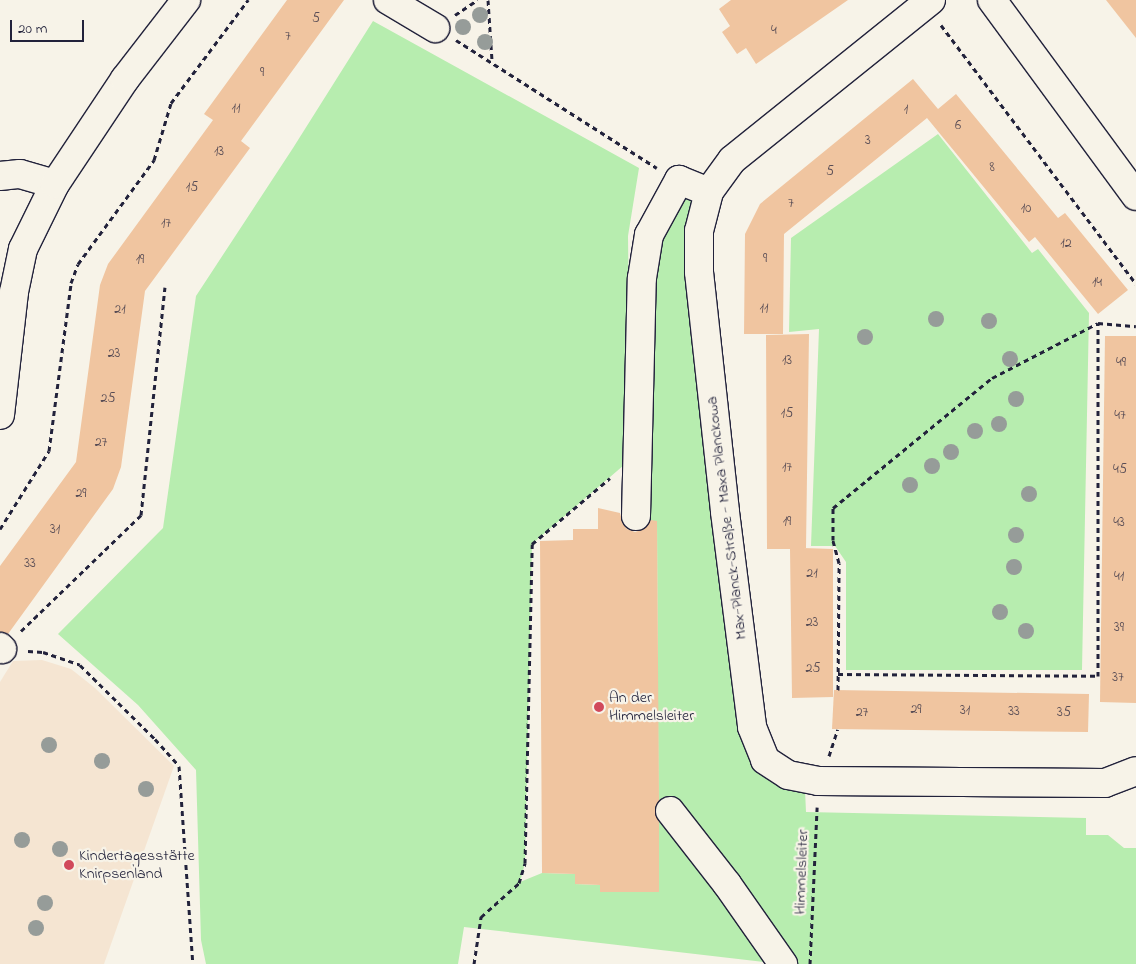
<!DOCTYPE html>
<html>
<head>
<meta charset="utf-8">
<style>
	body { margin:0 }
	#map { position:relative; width:1136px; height:964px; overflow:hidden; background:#f7f3e8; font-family:"Indie Flower",sans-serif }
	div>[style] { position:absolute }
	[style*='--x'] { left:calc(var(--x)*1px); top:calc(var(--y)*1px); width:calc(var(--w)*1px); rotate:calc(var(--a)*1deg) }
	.built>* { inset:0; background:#f5e5d2 }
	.green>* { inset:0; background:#b7edaf }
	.building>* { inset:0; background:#f0c5a0 }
	.path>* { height:3px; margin-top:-1.5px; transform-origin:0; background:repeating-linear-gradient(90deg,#22223b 0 5px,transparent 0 9px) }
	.roads { filter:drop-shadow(1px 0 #22223b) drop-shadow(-1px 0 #22223b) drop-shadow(0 1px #22223b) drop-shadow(0 -1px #22223b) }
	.minor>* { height:28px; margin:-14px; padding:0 14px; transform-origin:14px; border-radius:14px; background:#f7f3e8 }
	.trees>* { width:16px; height:16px; margin:-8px; border-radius:50%; background:#969c99 }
	.dots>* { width:14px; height:14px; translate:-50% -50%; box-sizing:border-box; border:2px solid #f7f3e8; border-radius:50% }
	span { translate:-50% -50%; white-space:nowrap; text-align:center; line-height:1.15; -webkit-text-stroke:4.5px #f7f3e8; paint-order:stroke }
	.number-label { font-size:14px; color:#564b54 }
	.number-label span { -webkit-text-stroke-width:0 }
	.street-label { font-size:16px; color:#22223b }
	.poi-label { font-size:16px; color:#22223b }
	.left { translate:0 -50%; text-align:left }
	.scale { position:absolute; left:10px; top:20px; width:74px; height:22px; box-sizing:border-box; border:2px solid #22223b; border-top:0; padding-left:6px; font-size:15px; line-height:18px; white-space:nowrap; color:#22223b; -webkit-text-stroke:4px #f7f3e8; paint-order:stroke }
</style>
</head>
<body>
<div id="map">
	<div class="built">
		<i style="clip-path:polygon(42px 660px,71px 669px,95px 688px,174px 766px,104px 964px,0 964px,0 682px,13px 661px)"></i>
	</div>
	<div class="green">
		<i style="clip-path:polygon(373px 21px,639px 168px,628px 236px,629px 320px,624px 465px,532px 544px,525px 863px,520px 882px,542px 873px,575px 874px,575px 884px,600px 885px,600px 892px,659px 891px,657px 522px,636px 516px,656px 236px,680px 189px,696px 197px,686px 230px,752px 765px,779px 785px,805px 790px,806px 812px,1086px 818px,1086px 835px,1108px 835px,1124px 848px,1136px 848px,1136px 964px,781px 964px,464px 927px,458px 964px,206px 964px,201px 940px,196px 770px,138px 705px,58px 634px,163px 528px,196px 296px,293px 148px)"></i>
		<i style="clip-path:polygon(938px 134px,1032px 253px,1038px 249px,1089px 313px,1082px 670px,846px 670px,846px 562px,835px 546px,811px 546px,819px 329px,789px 332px,791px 238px)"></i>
	</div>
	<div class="building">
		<i style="clip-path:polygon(287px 0,344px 0,241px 141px,250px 148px,145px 291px,121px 467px,113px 489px,8px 634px,0 632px,0 566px,76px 462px,100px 285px,108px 264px,213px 120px,204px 114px)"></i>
		<i style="clip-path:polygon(731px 0,848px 0,756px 64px,746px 48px,737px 54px,722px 32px,730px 26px,719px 9px)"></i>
		<i style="clip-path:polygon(1106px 0,1136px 0,1136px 38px)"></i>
		<i style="clip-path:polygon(913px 79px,938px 109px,956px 94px,1058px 218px,1065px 213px,1128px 290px,1098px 314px,1035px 237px,1029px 242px,927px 118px,784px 234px,783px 334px,744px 334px,745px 234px,760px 204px)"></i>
		<i style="clip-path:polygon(809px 334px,806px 548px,803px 548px,833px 549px,833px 697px,792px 698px,790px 549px,767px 549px,766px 335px)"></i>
		<i style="clip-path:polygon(1105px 336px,1136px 336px,1136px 703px,1100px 702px)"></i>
		<i style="clip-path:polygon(598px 508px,620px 513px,623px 524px,627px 529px,635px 532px,644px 529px,651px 520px,657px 521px,659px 801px,655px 813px,659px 822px,659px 892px,600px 892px,600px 885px,575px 884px,575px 874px,542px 873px,540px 541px,573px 540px,573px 529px,598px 529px)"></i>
		<i style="clip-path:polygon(834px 690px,1089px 694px,1088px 732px,832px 729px)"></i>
	</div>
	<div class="path">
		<i style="--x:488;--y:0;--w:61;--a:86.2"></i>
		<i style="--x:455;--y:15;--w:27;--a:-34"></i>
		<i style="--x:941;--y:25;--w:324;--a:53"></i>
		<i style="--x:456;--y:40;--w:238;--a:32.5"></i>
		<i style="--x:0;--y:529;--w:92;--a:-57.9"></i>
		<i style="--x:49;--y:451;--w:169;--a:-82.5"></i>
		<i style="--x:71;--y:283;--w:20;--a:-70"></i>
		<i style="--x:78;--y:264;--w:129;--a:-53.8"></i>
		<i style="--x:154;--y:160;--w:59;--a:-73.4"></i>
		<i style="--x:171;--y:103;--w:129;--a:-53.2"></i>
		<i style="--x:21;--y:631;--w:167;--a:-44"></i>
		<i style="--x:141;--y:515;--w:229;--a:-84"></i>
		<i style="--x:28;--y:651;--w:15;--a:4"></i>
		<i style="--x:43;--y:652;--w:39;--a:19"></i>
		<i style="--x:80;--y:665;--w:105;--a:44.6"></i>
		<i style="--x:155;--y:739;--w:36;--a:48"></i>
		<i style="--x:179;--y:766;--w:198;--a:86"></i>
		<i style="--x:838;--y:674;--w:260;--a:0.4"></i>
		<i style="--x:1098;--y:676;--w:353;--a:-90"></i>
		<i style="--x:838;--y:690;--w:127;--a:-89.5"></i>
		<i style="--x:839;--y:563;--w:24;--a:-105"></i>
		<i style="--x:833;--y:540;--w:32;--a:-90"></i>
		<i style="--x:833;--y:508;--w:205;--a:-39.3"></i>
		<i style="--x:992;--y:378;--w:119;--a:-27.4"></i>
		<i style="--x:1098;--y:323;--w:38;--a:5"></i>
		<i style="--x:829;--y:756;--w:28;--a:-72"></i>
		<i style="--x:474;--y:964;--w:48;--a:-81.5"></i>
		<i style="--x:481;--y:917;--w:51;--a:-41.8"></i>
		<i style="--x:519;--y:883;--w:21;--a:-73"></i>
		<i style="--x:525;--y:863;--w:319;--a:-88.7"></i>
		<i style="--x:532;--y:544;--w:102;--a:-40.2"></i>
		<i style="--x:810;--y:964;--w:157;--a:-87.4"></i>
	</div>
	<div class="roads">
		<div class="minor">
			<i style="--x:388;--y:0;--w:55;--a:30.8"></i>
			<i style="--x:931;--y:0;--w:255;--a:141.2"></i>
			<i style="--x:732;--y:160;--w:39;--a:126"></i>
			<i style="--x:709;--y:192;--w:40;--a:104.4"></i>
			<i style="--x:699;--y:231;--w:41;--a:90"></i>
			<i style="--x:699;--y:272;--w:241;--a:83.8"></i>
			<i style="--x:725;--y:512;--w:217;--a:82.8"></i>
			<i style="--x:752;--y:727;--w:35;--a:68"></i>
			<i style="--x:765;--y:760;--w:27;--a:33"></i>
			<i style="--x:788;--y:775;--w:31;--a:11"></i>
			<i style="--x:818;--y:781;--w:287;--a:0.4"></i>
			<i style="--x:1105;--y:783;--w:33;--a:-21"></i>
			<i style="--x:992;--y:0;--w:243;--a:53.7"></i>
			<i style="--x:0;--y:176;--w:20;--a:-6"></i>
			<i style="--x:20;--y:174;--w:36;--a:16"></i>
			<i style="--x:0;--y:415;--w:124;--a:-83.5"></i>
			<i style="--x:14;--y:292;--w:44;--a:-78.2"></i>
			<i style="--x:23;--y:249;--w:72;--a:-63.8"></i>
			<i style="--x:55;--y:184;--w:126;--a:-56.3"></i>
			<i style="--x:125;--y:79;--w:100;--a:-52.3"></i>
			<i style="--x:636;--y:516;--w:238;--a:-88.6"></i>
			<i style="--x:642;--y:278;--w:44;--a:-80.8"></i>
			<i style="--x:649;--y:235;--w:63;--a:-61.4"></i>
			<i style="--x:679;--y:180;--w:32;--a:22"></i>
			<i style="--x:0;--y:647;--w:3;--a:45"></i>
			<i style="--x:670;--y:811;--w:93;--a:52"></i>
			<i style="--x:727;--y:884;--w:98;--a:55"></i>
		</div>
	</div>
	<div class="trees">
		<i style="left:480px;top:15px"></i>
		<i style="left:463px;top:27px"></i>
		<i style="left:485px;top:42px"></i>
		<i style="left:936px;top:319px"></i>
		<i style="left:989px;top:321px"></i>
		<i style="left:865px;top:337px"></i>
		<i style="left:1010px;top:359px"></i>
		<i style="left:1016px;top:399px"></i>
		<i style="left:999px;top:424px"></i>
		<i style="left:975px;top:431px"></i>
		<i style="left:951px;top:452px"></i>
		<i style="left:932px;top:466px"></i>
		<i style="left:910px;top:485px"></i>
		<i style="left:1029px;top:494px"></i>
		<i style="left:1016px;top:535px"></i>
		<i style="left:1014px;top:567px"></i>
		<i style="left:1000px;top:612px"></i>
		<i style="left:1026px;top:631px"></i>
		<i style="left:49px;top:745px"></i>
		<i style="left:102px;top:761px"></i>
		<i style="left:146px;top:789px"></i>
		<i style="left:22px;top:840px"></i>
		<i style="left:60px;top:849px"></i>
		<i style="left:45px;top:903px"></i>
		<i style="left:36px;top:928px"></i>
	</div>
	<div class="dots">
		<i style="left:599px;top:707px;background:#d1495b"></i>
		<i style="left:69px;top:865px;background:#d1495b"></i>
	</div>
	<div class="number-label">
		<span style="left:316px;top:19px">5</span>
		<span style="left:774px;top:31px">4</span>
		<span style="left:288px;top:37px">7</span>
		<span style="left:262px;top:73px">9</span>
		<span style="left:236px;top:109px">11</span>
		<span style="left:906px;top:110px">1</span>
		<span style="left:958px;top:126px">6</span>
		<span style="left:868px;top:141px">3</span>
		<span style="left:219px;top:152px">13</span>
		<span style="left:992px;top:168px">8</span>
		<span style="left:830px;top:172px">5</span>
		<span style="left:192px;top:188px">15</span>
		<span style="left:791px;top:204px">7</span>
		<span style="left:1026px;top:209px">10</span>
		<span style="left:166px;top:224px">17</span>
		<span style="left:1066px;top:244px">12</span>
		<span style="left:765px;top:259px">9</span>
		<span style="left:140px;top:260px">19</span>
		<span style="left:1097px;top:283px">14</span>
		<span style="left:764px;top:309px">11</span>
		<span style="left:120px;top:310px">21</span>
		<span style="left:114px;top:354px">23</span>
		<span style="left:787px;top:361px">13</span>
		<span style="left:1121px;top:363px">49</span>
		<span style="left:108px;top:399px">25</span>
		<span style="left:787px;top:414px">15</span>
		<span style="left:1120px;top:416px">47</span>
		<span style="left:101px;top:443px">27</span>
		<span style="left:787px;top:468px">17</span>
		<span style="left:1120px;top:470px">45</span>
		<span style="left:81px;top:494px">29</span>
		<span style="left:787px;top:522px">19</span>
		<span style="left:1119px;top:523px">43</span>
		<span style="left:55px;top:530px">31</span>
		<span style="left:30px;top:564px">33</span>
		<span style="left:812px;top:574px">21</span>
		<span style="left:1119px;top:577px">41</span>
		<span style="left:812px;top:623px">23</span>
		<span style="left:1119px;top:628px">39</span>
		<span style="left:813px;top:669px">25</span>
		<span style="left:1118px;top:678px">37</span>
		<span style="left:916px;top:710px">29</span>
		<span style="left:965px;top:711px">31</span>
		<span style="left:1014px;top:712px">33</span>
		<span style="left:862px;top:713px">27</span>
		<span style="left:1064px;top:713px">35</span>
	</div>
	<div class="street-label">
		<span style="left:727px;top:518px;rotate:-97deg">Max-Planck-Straße - Maxa Planckowa</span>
		<span style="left:802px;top:872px;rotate:-88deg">Himmelsleiter</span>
	</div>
	<div class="poi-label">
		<span class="left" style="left:609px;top:707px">An der<br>Himmelsleiter</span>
		<span class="left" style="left:79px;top:865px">Kindertagesstätte<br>Knirpsenland</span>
	</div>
	<div class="scale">20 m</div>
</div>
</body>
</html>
